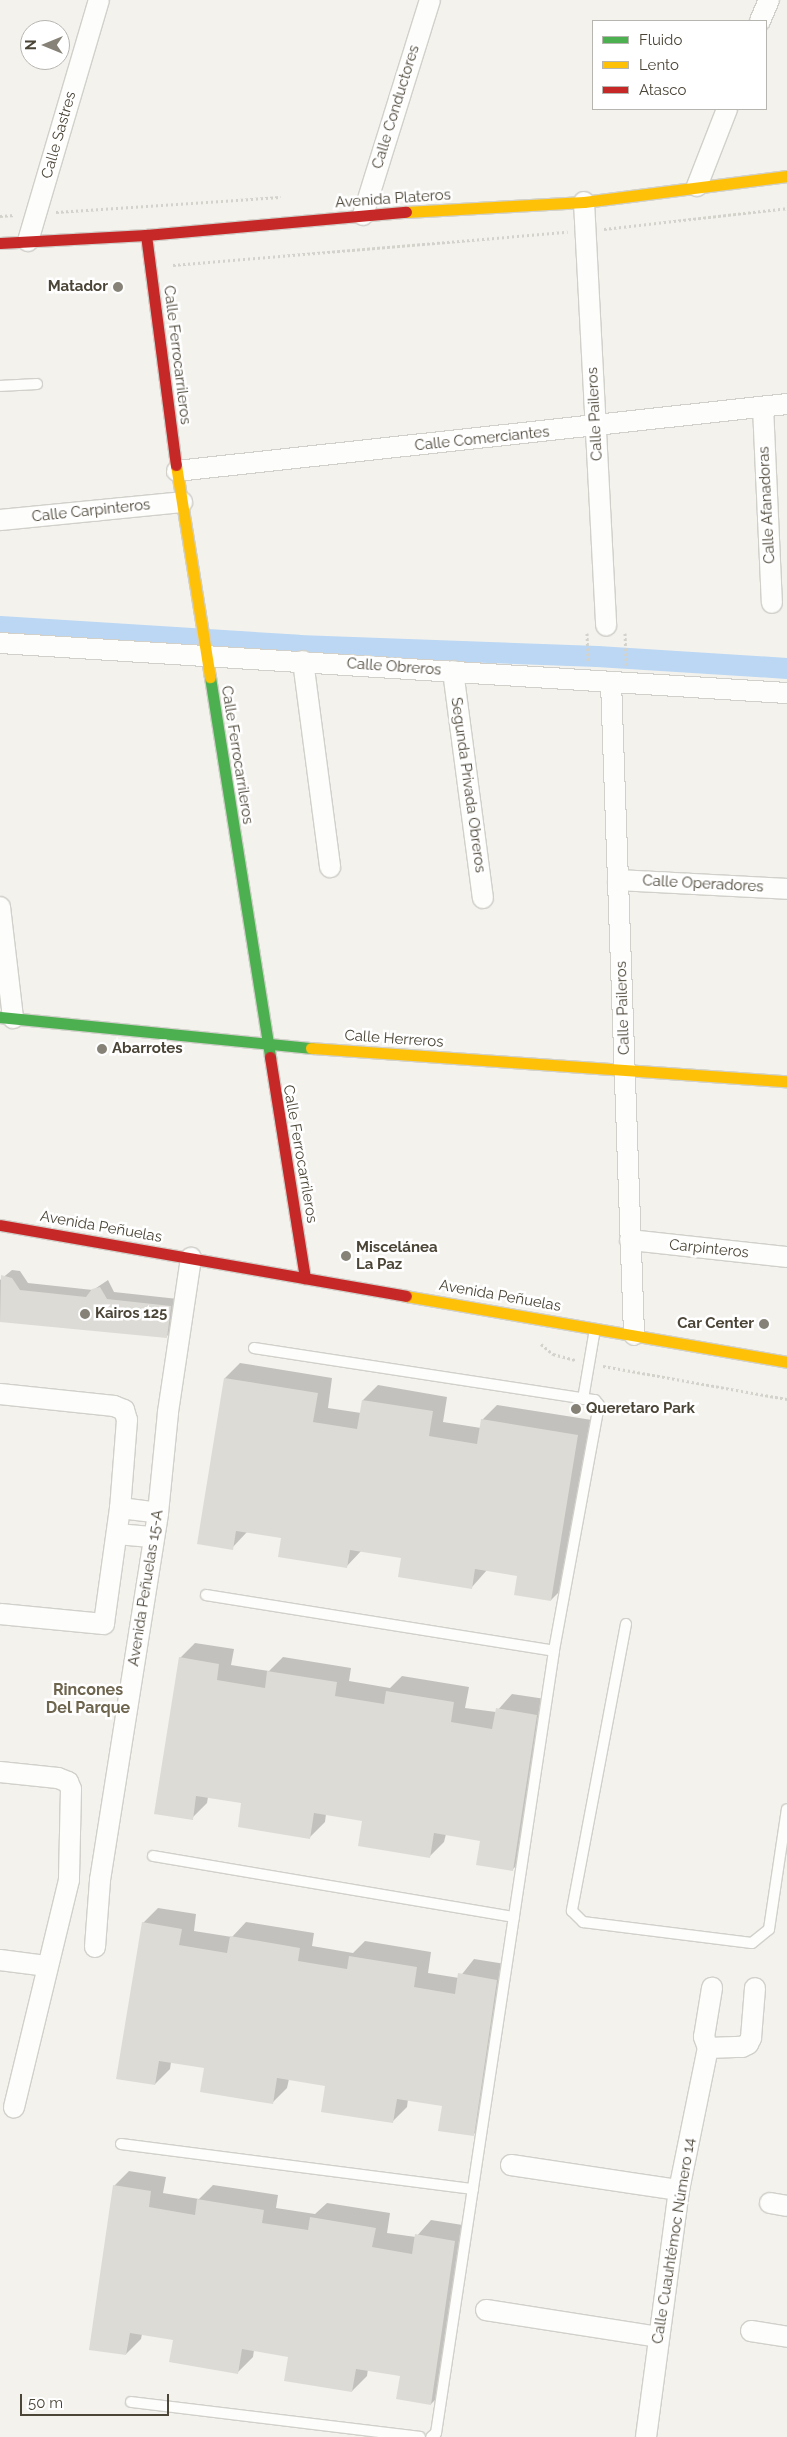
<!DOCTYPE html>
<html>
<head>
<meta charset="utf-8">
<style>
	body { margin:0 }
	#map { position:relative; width:787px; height:2437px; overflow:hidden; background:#f3f2ed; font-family:Raleway,sans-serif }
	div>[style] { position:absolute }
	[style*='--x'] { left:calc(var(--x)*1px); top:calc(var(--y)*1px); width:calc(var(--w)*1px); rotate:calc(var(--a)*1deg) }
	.shadow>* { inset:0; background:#0003 }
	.canal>* { height:21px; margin:-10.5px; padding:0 10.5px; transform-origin:10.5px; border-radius:10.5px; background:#bbd7f3 }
	.building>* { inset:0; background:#dddbd5 }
	.path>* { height:3px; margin-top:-1.5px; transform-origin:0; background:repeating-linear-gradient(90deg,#d3d2cb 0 2.5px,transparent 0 5px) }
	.roads { filter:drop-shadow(1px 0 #d1d0ca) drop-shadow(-1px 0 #d1d0ca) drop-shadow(0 1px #d1d0ca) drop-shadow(0 -1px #d1d0ca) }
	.lane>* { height:10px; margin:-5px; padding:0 5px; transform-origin:5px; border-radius:5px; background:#fdfdfc }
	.street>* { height:20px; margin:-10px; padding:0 10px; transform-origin:10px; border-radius:10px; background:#fdfdfc }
	.fast>* { height:11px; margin:-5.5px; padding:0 5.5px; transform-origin:5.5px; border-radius:5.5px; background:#4caf50 }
	.slow>* { height:11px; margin:-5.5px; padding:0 5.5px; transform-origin:5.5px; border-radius:5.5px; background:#ffc107 }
	.jam>* { height:11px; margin:-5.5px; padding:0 5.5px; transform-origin:5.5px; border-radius:5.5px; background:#c62828 }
	.dots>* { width:14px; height:14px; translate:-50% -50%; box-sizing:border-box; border:2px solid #fff; border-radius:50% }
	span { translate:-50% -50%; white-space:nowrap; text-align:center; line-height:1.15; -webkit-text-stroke:5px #fff; paint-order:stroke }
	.street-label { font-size:15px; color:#4b4537 }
	.poi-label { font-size:15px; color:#4b4537; font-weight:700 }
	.right { translate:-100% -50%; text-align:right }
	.left { translate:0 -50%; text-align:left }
	.neighbourhood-label { font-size:16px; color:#6e654e; font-weight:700 }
	.legend { position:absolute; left:592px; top:20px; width:175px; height:90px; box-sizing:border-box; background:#fff; border:1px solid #b7b5af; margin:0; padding:6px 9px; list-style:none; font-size:15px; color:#4b4537 }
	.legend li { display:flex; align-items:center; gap:10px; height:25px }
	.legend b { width:25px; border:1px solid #b7b5af }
	.north { position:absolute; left:20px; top:20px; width:50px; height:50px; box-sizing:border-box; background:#fff; border:1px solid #b7b5af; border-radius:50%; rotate:270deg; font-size:14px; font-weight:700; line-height:20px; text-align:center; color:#4b4537 }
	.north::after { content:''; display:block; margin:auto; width:18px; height:22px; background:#868277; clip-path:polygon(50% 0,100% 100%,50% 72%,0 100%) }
	.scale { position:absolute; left:20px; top:2394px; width:149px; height:22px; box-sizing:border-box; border:2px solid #4b4537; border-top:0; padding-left:6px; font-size:15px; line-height:18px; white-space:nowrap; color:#4b4537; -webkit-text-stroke:4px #fff; paint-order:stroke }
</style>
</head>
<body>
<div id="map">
	<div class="shadow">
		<i style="clip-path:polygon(12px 1270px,20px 1271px,28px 1283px,93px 1290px,108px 1280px,114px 1292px,178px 1299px,174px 1329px,166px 1337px,0 1321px,0 1280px)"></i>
		<i style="clip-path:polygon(240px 1363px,332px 1378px,328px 1408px,361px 1413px,363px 1400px,378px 1385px,447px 1397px,443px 1422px,481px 1428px,482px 1420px,497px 1405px,592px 1420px,566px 1585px,551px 1600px,518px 1575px,487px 1570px,472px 1587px,402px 1557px,362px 1550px,346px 1567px,283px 1537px,247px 1532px,232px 1548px,225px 1378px)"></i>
		<i style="clip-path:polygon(195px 1643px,234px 1649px,231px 1665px,269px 1671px,283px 1657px,351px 1668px,349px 1681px,390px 1688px,402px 1676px,469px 1687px,465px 1708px,496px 1712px,512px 1694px,552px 1700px,527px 1855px,512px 1870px,481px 1840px,446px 1834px,444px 1842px,429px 1857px,364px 1820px,326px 1814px,325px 1822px,310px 1837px,243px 1802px,208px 1797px,207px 1803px,192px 1818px,180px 1658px)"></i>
		<i style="clip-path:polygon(158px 1908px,196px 1914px,194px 1931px,232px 1937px,246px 1922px,314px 1933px,312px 1946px,353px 1953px,365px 1941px,431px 1952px,428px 1973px,459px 1978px,474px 1959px,512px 1965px,488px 2120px,473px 2135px,444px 2105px,408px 2099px,407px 2107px,392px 2122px,326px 2085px,289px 2079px,287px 2088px,272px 2103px,206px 2067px,171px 2062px,170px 2069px,155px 2084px,143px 1923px)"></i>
		<i style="clip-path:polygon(129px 2171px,166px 2177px,163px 2193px,199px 2199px,213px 2185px,278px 2195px,276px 2208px,315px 2214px,327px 2203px,390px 2213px,387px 2233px,416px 2237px,431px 2220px,469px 2226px,446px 2389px,431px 2404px,401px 2375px,368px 2369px,367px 2376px,352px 2391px,289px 2356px,254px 2350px,253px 2357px,238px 2372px,174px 2339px,142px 2334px,141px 2339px,126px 2354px,114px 2186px)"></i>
	</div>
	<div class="canal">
		<i style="--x:0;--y:626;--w:299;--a:3.6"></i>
		<i style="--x:298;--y:645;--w:299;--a:2.1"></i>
		<i style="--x:597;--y:656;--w:190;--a:3.6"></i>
	</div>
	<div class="building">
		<i style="clip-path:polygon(1px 1275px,12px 1278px,20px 1290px,86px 1297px,92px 1289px,100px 1287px,107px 1299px,171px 1306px,167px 1338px,0 1322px)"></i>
		<i style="clip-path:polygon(224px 1378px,318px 1393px,313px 1422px,357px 1429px,362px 1400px,433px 1411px,429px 1436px,477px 1444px,481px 1419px,578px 1435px,551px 1601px,514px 1595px,517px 1576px,475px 1569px,472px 1589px,398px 1577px,401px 1558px,350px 1550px,347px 1568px,278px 1557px,281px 1538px,236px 1531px,233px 1550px,197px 1544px)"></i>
		<i style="clip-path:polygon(179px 1657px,219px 1664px,217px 1680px,265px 1688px,267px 1671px,337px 1682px,335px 1696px,384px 1704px,386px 1691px,454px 1702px,451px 1722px,492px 1729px,496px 1708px,537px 1715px,513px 1871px,476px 1865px,480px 1841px,434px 1833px,430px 1858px,358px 1846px,362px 1821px,314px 1813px,310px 1839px,238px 1827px,241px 1803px,196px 1796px,193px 1820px,154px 1814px)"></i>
		<i style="clip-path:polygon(142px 1922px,182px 1929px,179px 1945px,227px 1953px,230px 1936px,300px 1948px,298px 1961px,347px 1969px,349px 1956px,417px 1967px,414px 1987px,455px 1994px,458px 1973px,497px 1980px,474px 2136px,438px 2131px,442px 2106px,397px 2099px,393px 2123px,321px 2112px,325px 2086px,277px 2078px,273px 2104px,200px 2092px,204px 2068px,159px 2061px,155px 2085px,116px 2079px)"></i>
		<i style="clip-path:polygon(113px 2185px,151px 2191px,149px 2207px,195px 2215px,197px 2199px,264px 2210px,262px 2223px,308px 2230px,310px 2217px,376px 2228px,372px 2247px,412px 2254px,415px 2234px,455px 2241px,431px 2405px,396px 2399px,400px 2376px,356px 2369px,352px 2392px,284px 2381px,288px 2357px,242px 2349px,238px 2374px,169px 2362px,173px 2340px,130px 2333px,126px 2355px,89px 2350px)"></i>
	</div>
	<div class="path">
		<i style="--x:56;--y:212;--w:225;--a:-3.8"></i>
		<i style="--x:0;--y:216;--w:15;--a:-4"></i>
		<i style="--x:604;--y:229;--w:184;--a:-6.5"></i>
		<i style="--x:173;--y:265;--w:396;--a:-4.8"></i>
		<i style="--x:587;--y:633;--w:29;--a:88"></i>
		<i style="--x:625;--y:633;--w:32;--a:88"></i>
		<i style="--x:541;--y:1344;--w:16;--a:40"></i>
		<i style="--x:553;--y:1354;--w:23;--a:15"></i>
		<i style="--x:603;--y:1366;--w:187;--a:10.2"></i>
	</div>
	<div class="roads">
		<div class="lane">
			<i style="--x:0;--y:386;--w:37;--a:-3"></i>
			<i style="--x:254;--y:1348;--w:345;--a:8.7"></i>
			<i style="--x:595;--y:1400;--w:6;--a:51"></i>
			<i style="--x:599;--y:1405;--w:250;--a:100.4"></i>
			<i style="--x:554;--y:1651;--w:791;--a:98.58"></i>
			<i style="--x:436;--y:2433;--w:6;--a:141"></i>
			<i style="--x:583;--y:1399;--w:71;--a:-80.3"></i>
			<i style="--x:206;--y:1595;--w:352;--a:9.1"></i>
			<i style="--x:626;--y:1624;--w:292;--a:100.7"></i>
			<i style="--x:572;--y:1911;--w:16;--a:45"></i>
			<i style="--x:583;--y:1922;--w:170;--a:7.1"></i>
			<i style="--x:752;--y:1943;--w:22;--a:-39"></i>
			<i style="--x:769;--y:1929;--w:121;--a:-81.5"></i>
			<i style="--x:153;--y:1856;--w:366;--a:9.6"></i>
			<i style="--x:121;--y:2144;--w:355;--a:7.3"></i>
			<i style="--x:131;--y:2402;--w:291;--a:6.9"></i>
		</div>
		<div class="street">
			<i style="--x:760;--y:21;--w:23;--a:-67"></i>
			<i style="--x:697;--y:186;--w:83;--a:-68.7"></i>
			<i style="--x:584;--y:202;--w:424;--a:87"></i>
			<i style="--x:363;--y:215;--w:225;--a:-72.7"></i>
			<i style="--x:28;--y:241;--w:251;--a:-73.6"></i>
			<i style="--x:763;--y:407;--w:196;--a:87.4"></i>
			<i style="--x:177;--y:471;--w:614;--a:-6.27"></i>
			<i style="--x:0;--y:520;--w:183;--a:-5.6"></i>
			<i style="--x:0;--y:643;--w:789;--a:3.64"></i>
			<i style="--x:303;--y:661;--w:208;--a:82.5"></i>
			<i style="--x:453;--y:671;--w:229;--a:82.5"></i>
			<i style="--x:611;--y:682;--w:653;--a:87.98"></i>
			<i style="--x:618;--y:880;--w:169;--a:3"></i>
			<i style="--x:0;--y:907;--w:112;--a:83.3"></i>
			<i style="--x:630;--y:1240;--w:158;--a:6.2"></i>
			<i style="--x:0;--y:1394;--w:115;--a:6"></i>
			<i style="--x:114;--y:1406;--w:11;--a:22"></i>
			<i style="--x:124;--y:1410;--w:10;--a:73"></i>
			<i style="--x:127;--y:1420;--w:88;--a:94.5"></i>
			<i style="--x:120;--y:1508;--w:117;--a:97.9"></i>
			<i style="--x:104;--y:1624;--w:104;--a:-174.5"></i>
			<i style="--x:120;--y:1508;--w:38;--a:7"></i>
			<i style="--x:117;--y:1534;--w:37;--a:5"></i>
			<i style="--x:0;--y:1772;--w:58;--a:5.9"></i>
			<i style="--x:58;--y:1778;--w:11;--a:22"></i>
			<i style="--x:68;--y:1782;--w:8;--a:67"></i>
			<i style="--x:71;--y:1789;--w:91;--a:91.3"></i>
			<i style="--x:69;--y:1880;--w:234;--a:103.6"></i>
			<i style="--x:95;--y:1947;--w:67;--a:-85.7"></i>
			<i style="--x:100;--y:1880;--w:372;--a:-81"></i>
			<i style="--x:158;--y:1513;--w:101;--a:-84.3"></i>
			<i style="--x:168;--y:1412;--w:156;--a:-81.5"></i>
			<i style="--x:0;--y:1960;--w:46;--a:7.4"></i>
			<i style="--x:708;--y:2048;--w:34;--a:-2"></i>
			<i style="--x:742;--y:2047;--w:7;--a:-27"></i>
			<i style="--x:748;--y:2044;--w:7;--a:-63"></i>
			<i style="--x:751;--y:2038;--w:50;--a:-85.4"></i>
			<i style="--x:511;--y:2165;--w:170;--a:8.5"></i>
			<i style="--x:770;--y:2203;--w:17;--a:10"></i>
			<i style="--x:486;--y:2310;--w:174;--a:8.9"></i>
			<i style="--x:751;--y:2331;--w:36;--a:9"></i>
			<i style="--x:646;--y:2437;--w:249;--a:-82.4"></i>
			<i style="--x:679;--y:2190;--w:145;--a:-78.5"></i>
			<i style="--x:708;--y:2048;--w:12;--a:-110"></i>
			<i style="--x:704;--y:2037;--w:50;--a:-80.7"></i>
		</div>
		<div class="fast">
			<i style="--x:210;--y:677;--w:385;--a:81"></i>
			<i style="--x:0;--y:1017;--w:313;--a:5.7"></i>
		</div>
		<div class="slow">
			<i style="--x:406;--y:212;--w:178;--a:-3.2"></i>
			<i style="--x:584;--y:202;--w:205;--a:-7.3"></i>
			<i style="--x:176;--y:465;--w:215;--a:80.9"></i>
			<i style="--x:311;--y:1048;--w:477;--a:4"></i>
			<i style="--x:406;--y:1296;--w:387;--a:9.8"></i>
		</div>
		<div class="jam">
			<i style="--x:146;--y:235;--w:232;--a:82.6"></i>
			<i style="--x:0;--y:243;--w:146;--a:-3.1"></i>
			<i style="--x:146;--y:235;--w:261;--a:-5.1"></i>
			<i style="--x:270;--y:1057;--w:224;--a:81"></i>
			<i style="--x:0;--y:1225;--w:412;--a:9.9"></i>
		</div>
	</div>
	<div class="dots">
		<i style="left:118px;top:287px;background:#868277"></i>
		<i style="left:102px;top:1049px;background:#868277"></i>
		<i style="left:346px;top:1256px;background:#868277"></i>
		<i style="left:85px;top:1314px;background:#868277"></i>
		<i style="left:764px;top:1324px;background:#868277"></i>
		<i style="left:576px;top:1409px;background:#868277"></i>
	</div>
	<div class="street-label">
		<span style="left:396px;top:107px;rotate:-73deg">Calle Conductores</span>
		<span style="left:59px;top:135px;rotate:-74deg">Calle Sastres</span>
		<span style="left:393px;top:199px;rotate:-4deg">Avenida Plateros</span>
		<span style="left:177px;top:355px;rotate:83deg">Calle Ferrocarrileros</span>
		<span style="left:595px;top:414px;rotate:-93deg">Calle Paileros</span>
		<span style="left:482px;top:439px;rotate:-6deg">Calle Comerciantes</span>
		<span style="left:767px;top:505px;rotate:-93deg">Calle Afanadoras</span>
		<span style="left:91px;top:511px;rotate:-6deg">Calle Carpinteros</span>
		<span style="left:394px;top:667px;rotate:4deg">Calle Obreros</span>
		<span style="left:237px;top:755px;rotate:81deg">Calle Ferrocarrileros</span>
		<span style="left:468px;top:785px;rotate:82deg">Segunda Privada Obreros</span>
		<span style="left:703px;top:884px;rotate:3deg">Calle Operadores</span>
		<span style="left:623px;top:1008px;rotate:-92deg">Calle Paileros</span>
		<span style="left:394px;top:1039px;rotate:4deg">Calle Herreros</span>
		<span style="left:300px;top:1154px;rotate:80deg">Calle Ferrocarrileros</span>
		<span style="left:101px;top:1227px;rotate:10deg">Avenida Peñuelas</span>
		<span style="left:709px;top:1249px;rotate:6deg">Carpinteros</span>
		<span style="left:500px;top:1296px;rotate:10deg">Avenida Peñuelas</span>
		<span style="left:146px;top:1588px;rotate:-81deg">Avenida Peñuelas 15-A</span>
		<span style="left:674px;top:2241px;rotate:-81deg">Calle Cuauhtémoc Número 14</span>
	</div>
	<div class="poi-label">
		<span class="right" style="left:108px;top:287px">Matador</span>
		<span class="left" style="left:112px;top:1049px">Abarrotes</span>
		<span class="left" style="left:356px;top:1256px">Miscelánea<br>La Paz</span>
		<span class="left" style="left:95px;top:1314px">Kairos 125</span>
		<span class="right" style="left:754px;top:1324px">Car Center</span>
		<span class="left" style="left:586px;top:1409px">Queretaro Park</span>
	</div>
	<div class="neighbourhood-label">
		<span style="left:88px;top:1699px">Rincones<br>Del Parque</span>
	</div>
	<ul class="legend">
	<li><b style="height:6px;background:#4caf50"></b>Fluido</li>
	<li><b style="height:6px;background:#ffc107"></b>Lento</li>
	<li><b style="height:6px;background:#c62828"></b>Atasco</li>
	</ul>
	<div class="north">N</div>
	<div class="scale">50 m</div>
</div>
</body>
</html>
